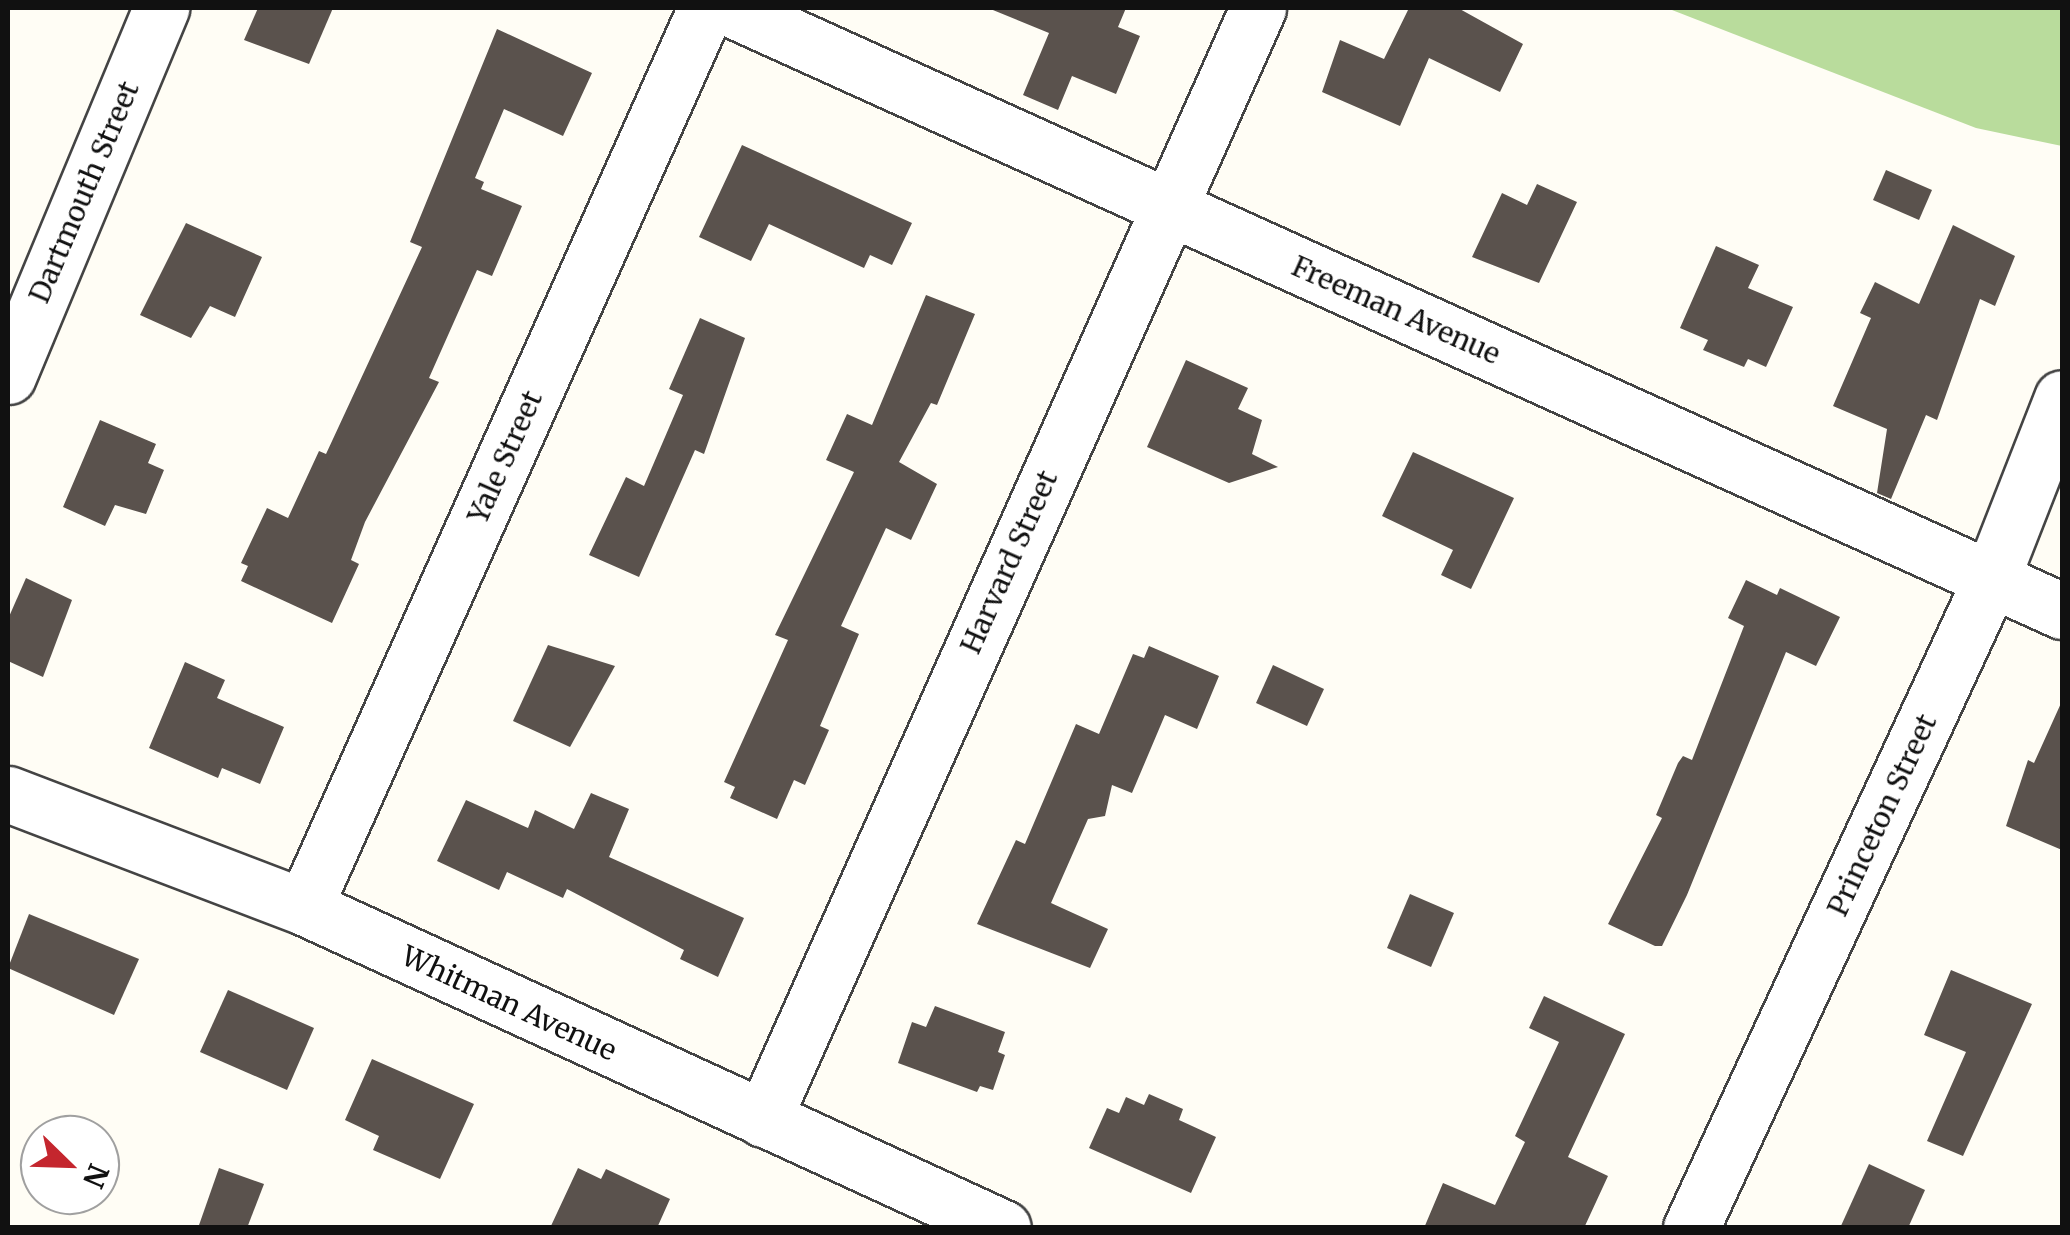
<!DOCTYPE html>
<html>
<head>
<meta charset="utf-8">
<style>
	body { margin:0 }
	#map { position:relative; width:2070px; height:1235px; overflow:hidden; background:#fffdf5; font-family:Merriweather,serif }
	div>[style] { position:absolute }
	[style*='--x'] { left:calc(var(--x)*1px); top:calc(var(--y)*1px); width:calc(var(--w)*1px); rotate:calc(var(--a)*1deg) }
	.forest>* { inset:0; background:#b9dc9c }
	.building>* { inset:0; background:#5a524d }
	.roads { filter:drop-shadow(2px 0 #444) drop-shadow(-2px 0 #444) drop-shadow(0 2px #444) drop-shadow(0 -2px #444) }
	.minor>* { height:55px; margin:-27.5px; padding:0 27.5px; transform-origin:27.5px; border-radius:27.5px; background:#fff }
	span { translate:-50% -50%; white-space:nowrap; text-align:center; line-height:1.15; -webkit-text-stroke:10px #fff; paint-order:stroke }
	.street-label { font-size:28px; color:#111 }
	.frame { position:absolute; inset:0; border:10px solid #111; pointer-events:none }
	.north { position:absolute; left:20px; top:1115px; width:100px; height:100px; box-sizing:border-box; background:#fff; border:2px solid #a0a0a0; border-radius:50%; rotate:113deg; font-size:28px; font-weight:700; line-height:40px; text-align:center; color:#111 }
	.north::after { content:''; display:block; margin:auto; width:35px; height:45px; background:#c4262e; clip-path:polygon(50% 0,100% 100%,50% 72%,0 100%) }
</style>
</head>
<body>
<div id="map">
	<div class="forest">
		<i style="clip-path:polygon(2062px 8px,2062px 146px,1976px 128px,1672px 10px)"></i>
	</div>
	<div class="building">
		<i style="clip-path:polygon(258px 8px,333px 8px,309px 64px,244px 40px)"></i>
		<i style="clip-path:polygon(988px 8px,1126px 8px,1118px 27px,1140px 36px,1116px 94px,1072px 76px,1058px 110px,1023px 95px,1049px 33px)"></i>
		<i style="clip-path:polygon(1409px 8px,1458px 8px,1523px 44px,1500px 92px,1429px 58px,1400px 126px,1322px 92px,1340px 40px,1384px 59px)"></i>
		<i style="clip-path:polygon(497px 29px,592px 73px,563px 136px,504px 109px,475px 178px,484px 182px,481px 189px,522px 206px,492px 276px,477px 270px,429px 378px,439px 382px,365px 522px,351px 560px,359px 564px,332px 623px,241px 581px,248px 566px,241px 563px,267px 508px,288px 518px,319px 451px,326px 454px,422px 247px,410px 242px)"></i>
		<i style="clip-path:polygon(742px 145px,912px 223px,892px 265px,870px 255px,864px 268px,769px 224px,751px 261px,699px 237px)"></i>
		<i style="clip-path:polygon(1886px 170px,1932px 190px,1919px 220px,1873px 200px)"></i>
		<i style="clip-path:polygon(1537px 184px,1577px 202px,1539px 283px,1472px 257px,1502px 193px,1527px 205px)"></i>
		<i style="clip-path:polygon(186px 223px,262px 257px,235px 317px,210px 306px,191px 338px,140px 315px)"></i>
		<i style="clip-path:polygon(1953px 225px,2015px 256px,1995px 306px,1980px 299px,1937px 420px,1926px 415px,1891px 499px,1877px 493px,1887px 429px,1833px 406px,1871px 318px,1860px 313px,1875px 282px,1919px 304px)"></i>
		<i style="clip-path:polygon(1716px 246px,1759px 265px,1748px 288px,1793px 307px,1766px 367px,1748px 359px,1744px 367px,1703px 350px,1708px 340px,1680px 328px)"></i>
		<i style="clip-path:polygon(926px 295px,975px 314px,937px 405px,931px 403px,899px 462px,937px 484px,911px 540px,886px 528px,841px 626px,859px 634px,820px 726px,829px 730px,805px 785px,794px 780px,777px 819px,730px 798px,735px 787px,724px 782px,788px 640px,775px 635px,854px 472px,826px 460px,847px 414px,872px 425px)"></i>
		<i style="clip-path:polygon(700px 318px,745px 338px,704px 454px,695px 450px,639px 577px,589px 555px,626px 477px,644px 486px,683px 395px,669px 389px)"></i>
		<i style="clip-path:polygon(1186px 360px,1248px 388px,1238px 409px,1262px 420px,1252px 454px,1278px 467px,1229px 483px,1147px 447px)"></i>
		<i style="clip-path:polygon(100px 420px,156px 444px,148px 463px,164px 470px,146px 514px,115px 505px,105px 526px,63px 507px)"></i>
		<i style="clip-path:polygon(1413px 452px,1514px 498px,1471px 589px,1441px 575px,1453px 550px,1382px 516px)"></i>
		<i style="clip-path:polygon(26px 578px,72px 600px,43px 677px,8px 661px,8px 619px)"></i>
		<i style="clip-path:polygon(1746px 580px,1777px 595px,1780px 588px,1840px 617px,1816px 666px,1786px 652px,1687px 895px,1662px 946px,1655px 946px,1608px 924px,1662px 818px,1656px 815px,1678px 763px,1683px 756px,1692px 760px,1744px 626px,1728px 618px)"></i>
		<i style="clip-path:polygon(548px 645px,615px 666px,570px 747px,513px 721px)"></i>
		<i style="clip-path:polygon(1149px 646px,1219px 676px,1197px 729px,1165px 715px,1132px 793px,1112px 785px,1105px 816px,1088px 819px,1051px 903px,1108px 929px,1090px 968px,977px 924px,1016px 840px,1025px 844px,1076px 724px,1099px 734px,1133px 654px,1144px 658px)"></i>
		<i style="clip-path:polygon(185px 662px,225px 680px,217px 698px,284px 727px,260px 784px,222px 768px,218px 778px,149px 748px)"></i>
		<i style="clip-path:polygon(1273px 665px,1324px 689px,1307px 726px,1256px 703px)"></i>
		<i style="clip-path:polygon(2062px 701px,2062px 850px,2006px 826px,2028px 760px,2034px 763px)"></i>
		<i style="clip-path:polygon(591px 793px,629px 809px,609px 857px,744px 918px,718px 977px,680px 959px,684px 950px,567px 889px,563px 898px,507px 872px,499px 890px,437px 861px,466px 800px,528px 828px,535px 810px,574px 829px)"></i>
		<i style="clip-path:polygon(1410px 894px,1454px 913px,1431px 967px,1387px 948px)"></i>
		<i style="clip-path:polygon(29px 914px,139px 959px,114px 1015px,8px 968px)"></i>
		<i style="clip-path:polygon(1951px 970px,2032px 1004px,1963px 1156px,1927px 1141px,1966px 1052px,1924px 1035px)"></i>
		<i style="clip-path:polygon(228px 990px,314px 1028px,287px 1090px,200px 1052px)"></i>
		<i style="clip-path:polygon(1544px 996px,1625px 1034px,1568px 1157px,1608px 1176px,1584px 1228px,1424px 1228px,1443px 1183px,1495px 1205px,1525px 1142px,1515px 1136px,1559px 1042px,1529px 1028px)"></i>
		<i style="clip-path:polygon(935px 1006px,1005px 1032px,998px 1052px,1005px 1055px,993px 1090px,980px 1086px,977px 1092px,898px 1063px,912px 1022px,926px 1027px)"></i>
		<i style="clip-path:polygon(372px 1059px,474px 1104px,440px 1179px,373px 1150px,379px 1136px,345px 1120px)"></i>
		<i style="clip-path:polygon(1149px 1094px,1183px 1109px,1179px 1120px,1216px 1137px,1191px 1193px,1089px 1148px,1107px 1108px,1119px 1113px,1126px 1097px,1144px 1105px)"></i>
		<i style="clip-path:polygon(1869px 1164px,1925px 1190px,1908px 1228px,1840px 1228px)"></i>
		<i style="clip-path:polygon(219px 1168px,264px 1184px,247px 1228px,198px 1228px)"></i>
		<i style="clip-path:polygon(578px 1168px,601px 1179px,606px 1169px,670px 1199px,657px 1228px,550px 1228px)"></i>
	</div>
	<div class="roads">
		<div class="minor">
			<i style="--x:729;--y:8;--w:1463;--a:24.34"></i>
			<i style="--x:8;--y:376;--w:399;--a:-67.4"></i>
			<i style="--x:8;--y:794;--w:317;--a:20.9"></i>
			<i style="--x:304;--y:907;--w:769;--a:24.67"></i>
			<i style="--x:304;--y:907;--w:985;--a:-65.91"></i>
			<i style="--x:763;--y:1119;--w:1216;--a:-65.98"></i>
			<i style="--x:1691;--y:1228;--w:717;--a:-65.19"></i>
			<i style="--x:1992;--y:577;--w:192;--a:-68.6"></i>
		</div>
	</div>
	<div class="street-label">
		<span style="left:84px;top:192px;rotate:-67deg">Dartmouth Street</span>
		<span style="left:1396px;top:310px;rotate:24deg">Freeman Avenue</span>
		<span style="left:505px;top:457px;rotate:-66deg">Yale Street</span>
		<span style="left:1009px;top:562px;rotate:-66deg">Harvard Street</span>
		<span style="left:1882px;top:815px;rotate:-65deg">Princeton Street</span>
		<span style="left:509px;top:1003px;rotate:25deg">Whitman Avenue</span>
	</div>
	<div class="frame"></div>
	<div class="north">N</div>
</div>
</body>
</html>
